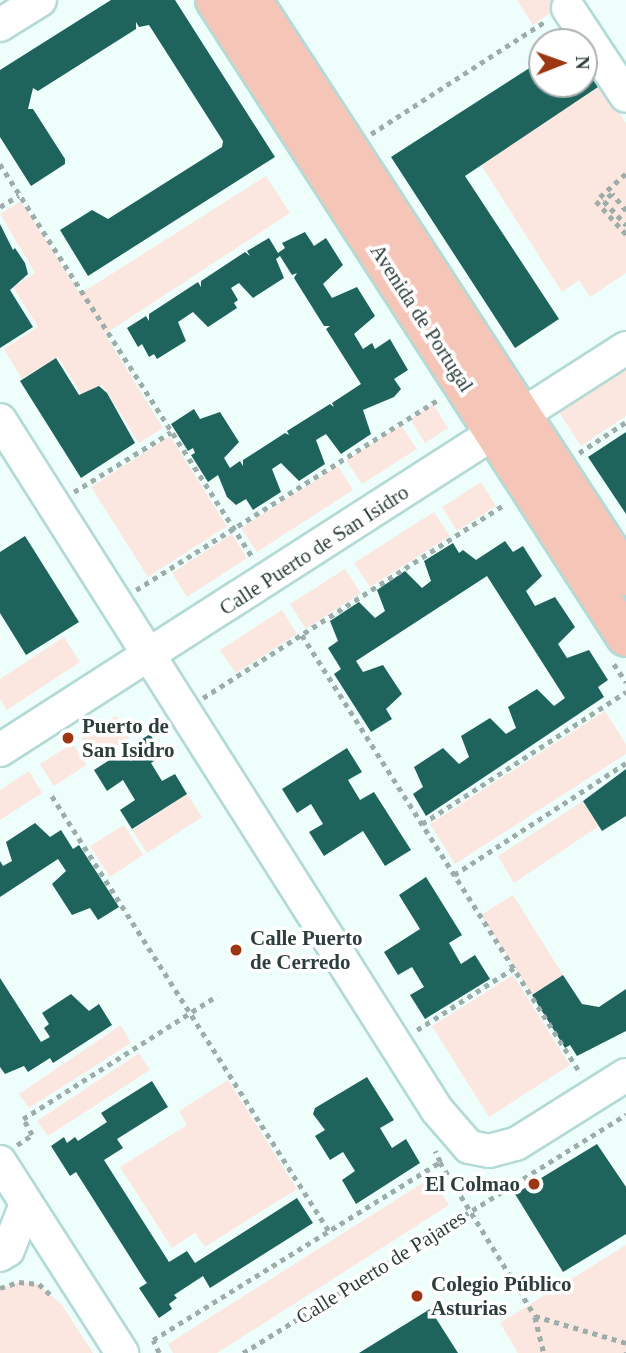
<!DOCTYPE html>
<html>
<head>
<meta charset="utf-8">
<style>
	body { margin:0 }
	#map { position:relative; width:626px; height:1353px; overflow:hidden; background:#eefefb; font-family:"Times New Roman",serif }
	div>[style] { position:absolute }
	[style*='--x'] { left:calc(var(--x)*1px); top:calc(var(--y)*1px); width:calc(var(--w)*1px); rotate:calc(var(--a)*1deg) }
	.green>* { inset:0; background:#fce7e0 }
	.building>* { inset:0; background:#1f635d }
	.path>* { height:4.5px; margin-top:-2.25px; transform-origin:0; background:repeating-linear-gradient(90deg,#9dadaa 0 5px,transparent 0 10px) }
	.roads { filter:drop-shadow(2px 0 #b3dad5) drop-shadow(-2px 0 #b3dad5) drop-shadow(0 2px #b3dad5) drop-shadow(0 -2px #b3dad5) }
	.minor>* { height:32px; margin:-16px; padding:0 16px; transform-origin:16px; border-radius:16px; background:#fff }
	.major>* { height:38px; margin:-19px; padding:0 19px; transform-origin:19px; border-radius:19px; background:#f5c6b8 }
	.dots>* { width:19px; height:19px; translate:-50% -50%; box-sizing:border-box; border:4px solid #fff; border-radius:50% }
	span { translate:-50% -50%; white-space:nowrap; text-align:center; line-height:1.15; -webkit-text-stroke:7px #fff; paint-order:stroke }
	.street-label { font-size:21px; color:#2e3e3c }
	.poi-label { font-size:21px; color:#2e3e3c; font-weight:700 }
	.left { translate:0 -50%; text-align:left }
	.right { translate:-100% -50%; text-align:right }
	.north { position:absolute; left:528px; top:28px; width:70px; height:70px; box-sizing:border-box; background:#fff; border:2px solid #abb2b1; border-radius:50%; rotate:89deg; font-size:19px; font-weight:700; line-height:28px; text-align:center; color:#2e3e3c }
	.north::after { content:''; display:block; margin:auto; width:24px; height:32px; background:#9d3613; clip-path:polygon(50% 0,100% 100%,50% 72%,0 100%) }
</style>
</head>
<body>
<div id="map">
	<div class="green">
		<i style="clip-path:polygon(517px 0,569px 0,533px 25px)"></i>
		<i style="clip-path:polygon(601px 85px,626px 123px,626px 273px,590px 297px,579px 280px,562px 292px,481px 165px)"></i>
		<i style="clip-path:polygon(266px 176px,290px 213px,105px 334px,163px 428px,139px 443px,102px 385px,83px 397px,58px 357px,22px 379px,4px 349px,38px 327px,13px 287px,35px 273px,0 214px,21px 201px,80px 294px)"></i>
		<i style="clip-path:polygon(626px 365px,626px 416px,581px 446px,557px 409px)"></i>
		<i style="clip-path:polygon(433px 404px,448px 428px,425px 443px,410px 419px)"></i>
		<i style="clip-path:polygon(401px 425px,417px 449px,362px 484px,346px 460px)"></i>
		<i style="clip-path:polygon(170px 436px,227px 526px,148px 577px,91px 487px)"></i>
		<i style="clip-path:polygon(338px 466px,353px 490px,257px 552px,241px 528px)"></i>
		<i style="clip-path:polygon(481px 482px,496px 506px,457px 531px,442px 507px)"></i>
		<i style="clip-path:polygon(434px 512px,450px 536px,370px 587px,354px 563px)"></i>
		<i style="clip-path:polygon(232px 534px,247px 558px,187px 597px,172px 573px)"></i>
		<i style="clip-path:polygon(345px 569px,361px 593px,306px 629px,290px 604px)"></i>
		<i style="clip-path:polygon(282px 610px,297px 634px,236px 673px,220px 650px)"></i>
		<i style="clip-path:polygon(64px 637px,80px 662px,7px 710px,0 699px,0 679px)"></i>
		<i style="clip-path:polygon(605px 711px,626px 744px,626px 754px,455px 864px,430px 824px)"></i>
		<i style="clip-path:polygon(116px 716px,129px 738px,95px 760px,81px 738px)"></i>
		<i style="clip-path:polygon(73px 743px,86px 765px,54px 786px,40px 764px)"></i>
		<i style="clip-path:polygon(29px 771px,42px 793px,0 820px,0 790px)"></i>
		<i style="clip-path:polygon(187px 794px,202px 817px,147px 853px,132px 830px)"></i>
		<i style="clip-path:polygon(583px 801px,599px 826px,514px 883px,498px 856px)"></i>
		<i style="clip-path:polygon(124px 825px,143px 855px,110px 877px,90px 846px)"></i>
		<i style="clip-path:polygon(513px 895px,563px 975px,532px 995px,481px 915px)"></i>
		<i style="clip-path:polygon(513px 975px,570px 1065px,489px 1117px,432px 1026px)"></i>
		<i style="clip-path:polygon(121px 1025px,131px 1043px,29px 1108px,19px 1094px)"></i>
		<i style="clip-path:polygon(139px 1053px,150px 1070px,48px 1136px,37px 1121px)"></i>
		<i style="clip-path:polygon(228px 1080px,297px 1189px,205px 1247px,195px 1233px,172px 1248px,120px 1167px,187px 1125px,179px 1111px)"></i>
		<i style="clip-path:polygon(432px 1177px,449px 1205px,217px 1353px,173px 1353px,168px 1344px)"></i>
		<i style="clip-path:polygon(626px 1245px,626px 1353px,518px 1353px,500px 1323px)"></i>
		<i style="clip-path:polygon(19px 1282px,39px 1284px,62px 1305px,93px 1353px,0 1353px,0 1288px)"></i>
	</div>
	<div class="building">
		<i style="clip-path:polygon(111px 0,175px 0,275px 157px,88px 276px,60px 230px,92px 210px,108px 219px,222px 147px,223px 141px,149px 25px,139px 27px,136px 22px,136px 29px,38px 91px,33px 88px,28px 109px,33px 109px,65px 159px,65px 164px,31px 186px,0 137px,0 70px)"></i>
		<i style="clip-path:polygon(584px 59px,601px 85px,465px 176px,559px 319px,515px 348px,391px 157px,542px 60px,542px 84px,584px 84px)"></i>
		<i style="clip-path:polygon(0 224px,13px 250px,15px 248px,25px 263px,28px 274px,10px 290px,33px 327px,0 348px)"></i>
		<i style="clip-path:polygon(305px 232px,314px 246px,326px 238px,343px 265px,323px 284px,332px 298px,357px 287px,375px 316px,354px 334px,363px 349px,372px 343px,375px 349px,390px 339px,408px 370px,394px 379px,401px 389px,394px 397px,363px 410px,371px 434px,341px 454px,326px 434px,316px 440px,325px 464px,299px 481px,281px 463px,272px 469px,281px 492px,253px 510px,246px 499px,236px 505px,227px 497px,218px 475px,208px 482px,191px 455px,195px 453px,193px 448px,188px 451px,171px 424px,194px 409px,200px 419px,220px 412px,239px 442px,224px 458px,230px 468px,240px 461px,243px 466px,243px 460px,285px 433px,289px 435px,287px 431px,330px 404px,334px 407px,332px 403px,361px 384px,326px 329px,330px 326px,324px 326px,294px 278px,297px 273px,292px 275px,280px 256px,276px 259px,284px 278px,253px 298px,239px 283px,231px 288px,238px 300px,234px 303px,237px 308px,208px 327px,193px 312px,178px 322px,186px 341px,157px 359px,154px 354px,149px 357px,142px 344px,138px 347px,127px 328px,146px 316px,149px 321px,149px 314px,198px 282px,201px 287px,201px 281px,245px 252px,250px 256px,247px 251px,269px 238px,278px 253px,285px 248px,282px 243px)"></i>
		<i style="clip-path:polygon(56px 358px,79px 395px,99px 386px,107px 393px,135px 443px,81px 478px,20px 381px)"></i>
		<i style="clip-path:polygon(626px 432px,626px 514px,588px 457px)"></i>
		<i style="clip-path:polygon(25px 536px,79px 622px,26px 655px,0 613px,0 552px)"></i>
		<i style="clip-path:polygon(505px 541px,513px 552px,523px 546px,542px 576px,526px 591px,535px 606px,555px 597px,575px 627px,558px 644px,567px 658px,589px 650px,608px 680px,598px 687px,604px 697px,426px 816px,413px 794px,423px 787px,414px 767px,443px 748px,459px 764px,469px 757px,461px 736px,490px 718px,506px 734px,516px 728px,508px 707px,537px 689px,554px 706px,565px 698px,487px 576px,356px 661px,363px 672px,383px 665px,402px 694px,386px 709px,392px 719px,371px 732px,334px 674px,341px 669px,328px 648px,338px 641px,330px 621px,359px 602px,375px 618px,385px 611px,377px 590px,405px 571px,422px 588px,431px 581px,424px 561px,453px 543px,459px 553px,463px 550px,476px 560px)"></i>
		<i style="clip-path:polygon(150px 734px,163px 755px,151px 763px,162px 781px,175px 774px,187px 794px,132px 829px,120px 810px,135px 800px,123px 780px,107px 791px,94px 770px)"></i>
		<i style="clip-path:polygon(347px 748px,362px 772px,348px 780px,360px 800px,374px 792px,411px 850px,385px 866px,363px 831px,324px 856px,309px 832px,323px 824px,311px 804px,297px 813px,282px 789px)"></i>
		<i style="clip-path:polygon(626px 769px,626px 816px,602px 831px,583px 801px)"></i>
		<i style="clip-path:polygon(35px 823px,50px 837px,61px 830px,73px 849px,79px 845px,119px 907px,98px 920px,90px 908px,72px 915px,52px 884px,66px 871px,58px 859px,0 897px,0 861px,3px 866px,12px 861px,6px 842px)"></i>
		<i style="clip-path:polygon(426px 877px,462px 935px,449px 943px,461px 964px,475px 955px,490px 979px,425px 1019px,410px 995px,424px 987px,412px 967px,398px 975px,384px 952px,420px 929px,399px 895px)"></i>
		<i style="clip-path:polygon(563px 975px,582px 1004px,599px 1007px,626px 989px,626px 1031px,577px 1056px,570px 1045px,565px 1048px,532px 995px)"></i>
		<i style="clip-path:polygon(0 978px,41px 1042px,50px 1037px,44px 1028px,49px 1024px,42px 1013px,71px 994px,89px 1011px,99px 1004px,112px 1025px,53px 1063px,50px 1058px,28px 1072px,24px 1066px,5px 1074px,0 1067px)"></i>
		<i style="clip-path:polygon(367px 1077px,394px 1120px,380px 1128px,392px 1148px,406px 1139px,420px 1163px,356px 1204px,342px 1180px,355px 1171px,343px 1152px,330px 1160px,315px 1136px,325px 1130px,313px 1114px,315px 1108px)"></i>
		<i style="clip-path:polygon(152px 1081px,168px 1107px,117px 1139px,123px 1148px,104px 1160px,169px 1262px,187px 1251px,195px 1263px,297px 1198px,313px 1223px,210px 1288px,203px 1276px,174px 1295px,177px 1298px,169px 1304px,172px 1309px,159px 1318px,139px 1288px,147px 1283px,144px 1279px,76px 1172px,70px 1176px,51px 1146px,64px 1137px,67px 1143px,75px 1137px,78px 1141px,107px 1122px,101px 1113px)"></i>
		<i style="clip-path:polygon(597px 1144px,626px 1187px,626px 1234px,563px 1272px,515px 1194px)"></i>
		<i style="clip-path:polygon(430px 1309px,458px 1353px,359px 1353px)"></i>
	</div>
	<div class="path">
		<i style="--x:371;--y:134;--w:208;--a:-32.9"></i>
		<i style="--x:0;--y:164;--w:468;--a:57.3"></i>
		<i style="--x:626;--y:174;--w:40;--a:138"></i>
		<i style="--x:596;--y:201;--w:45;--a:47.7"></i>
		<i style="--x:0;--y:207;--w:22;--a:-32"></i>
		<i style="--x:626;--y:211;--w:22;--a:-129"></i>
		<i style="--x:612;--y:194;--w:11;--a:139"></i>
		<i style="--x:604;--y:201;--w:33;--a:47"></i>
		<i style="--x:579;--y:453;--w:56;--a:-33.4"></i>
		<i style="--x:74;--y:492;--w:114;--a:-31.7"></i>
		<i style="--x:136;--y:590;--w:358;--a:-32.2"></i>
		<i style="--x:302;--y:635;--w:520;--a:57.56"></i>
		<i style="--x:614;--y:664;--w:22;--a:56"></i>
		<i style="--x:203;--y:698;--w:359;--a:-32.7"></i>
		<i style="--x:52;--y:796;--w:516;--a:57.51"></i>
		<i style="--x:422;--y:824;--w:243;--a:-32.9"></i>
		<i style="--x:454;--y:875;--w:205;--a:-33.1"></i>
		<i style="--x:417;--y:1030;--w:115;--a:-32.6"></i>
		<i style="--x:17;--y:1145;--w:18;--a:-34"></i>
		<i style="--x:32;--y:1135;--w:18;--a:-119"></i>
		<i style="--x:23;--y:1119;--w:230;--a:-32.4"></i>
		<i style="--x:440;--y:1162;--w:181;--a:58.3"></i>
		<i style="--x:535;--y:1316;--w:95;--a:16.5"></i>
		<i style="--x:0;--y:1288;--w:20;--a:-18"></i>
		<i style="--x:19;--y:1282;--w:20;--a:6"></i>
		<i style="--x:39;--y:1284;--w:18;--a:43"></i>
		<i style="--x:535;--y:1317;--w:37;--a:76"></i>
		<i style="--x:159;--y:1353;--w:14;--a:-115"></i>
		<i style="--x:153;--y:1340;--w:338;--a:-31.8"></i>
		<i style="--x:440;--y:1162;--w:12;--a:-114"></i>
		<i style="--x:243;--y:1353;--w:451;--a:-31.9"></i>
		<i style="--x:626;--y:1353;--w:1;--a:-90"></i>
	</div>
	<div class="roads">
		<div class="minor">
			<i style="--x:568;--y:8;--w:105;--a:56.6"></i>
			<i style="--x:0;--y:25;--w:47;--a:-32"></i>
			<i style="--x:0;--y:420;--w:817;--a:57.65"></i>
			<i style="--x:437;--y:1110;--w:49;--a:49.1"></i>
			<i style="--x:469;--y:1147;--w:20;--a:11"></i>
			<i style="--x:489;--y:1151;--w:28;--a:-15"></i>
			<i style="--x:516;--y:1144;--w:130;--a:-32.1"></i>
			<i style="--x:0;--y:750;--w:744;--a:-32.71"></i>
			<i style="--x:0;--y:1162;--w:227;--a:57.4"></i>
			<i style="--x:0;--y:1255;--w:9;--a:-32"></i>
			<i style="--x:8;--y:1250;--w:49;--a:-68.6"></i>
		</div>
		<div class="major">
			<i style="--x:215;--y:0;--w:758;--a:57.17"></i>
			<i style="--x:252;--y:0;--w:687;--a:57"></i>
		</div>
	</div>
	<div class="dots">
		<i style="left:68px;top:738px;background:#9d3613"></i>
		<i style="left:236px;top:950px;background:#9d3613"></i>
		<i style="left:534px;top:1184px;background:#9d3613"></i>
		<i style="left:417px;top:1296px;background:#9d3613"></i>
	</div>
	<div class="street-label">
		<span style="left:422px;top:318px;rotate:57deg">Avenida de Portugal</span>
		<span style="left:314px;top:550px;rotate:-33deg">Calle Puerto de San Isidro</span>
		<span style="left:381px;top:1267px;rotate:-32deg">Calle Puerto de Pajares</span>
	</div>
	<div class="poi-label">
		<span class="left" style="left:82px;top:738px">Puerto de<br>San Isidro</span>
		<span class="left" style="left:250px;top:950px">Calle Puerto<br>de Cerredo</span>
		<span class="right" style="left:520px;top:1184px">El Colmao</span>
		<span class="left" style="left:431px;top:1296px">Colegio Público<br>Asturias</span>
	</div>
	<div class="north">N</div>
</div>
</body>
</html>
